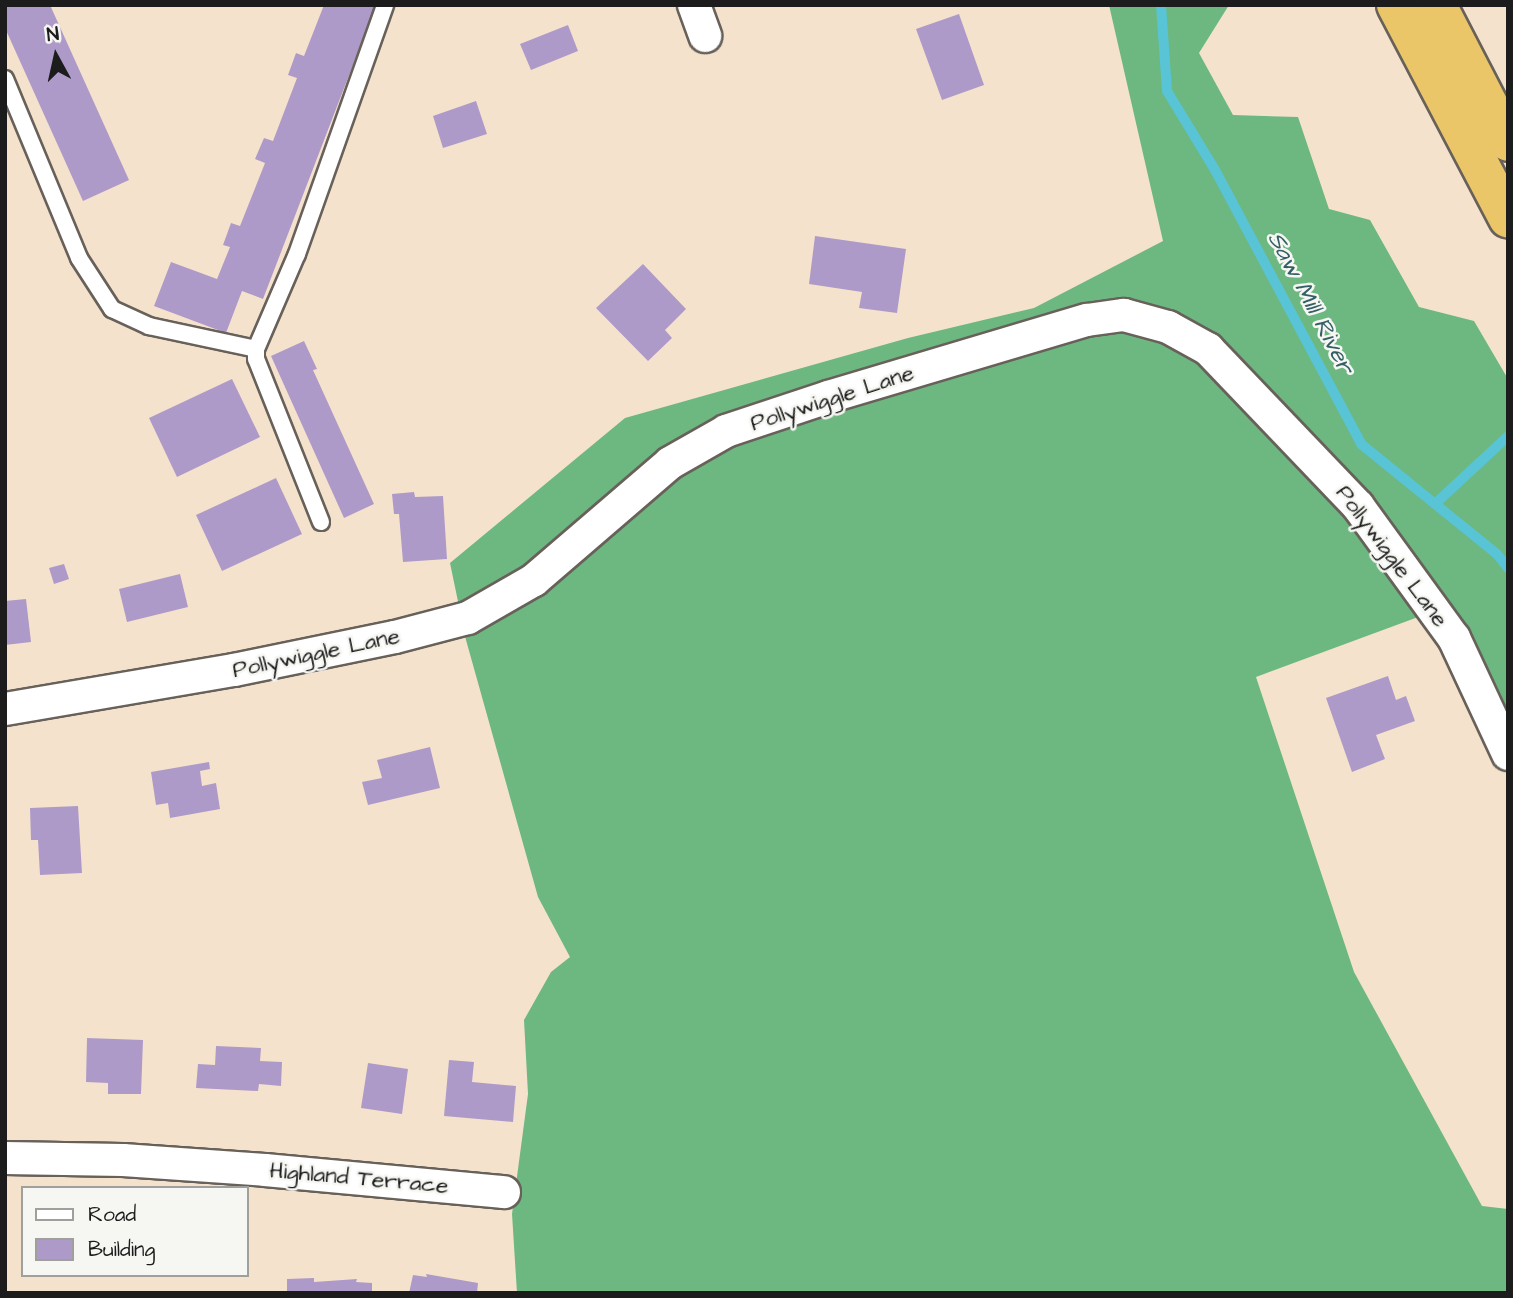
<!DOCTYPE html>
<html>
<head>
<meta charset="utf-8">
<style>
	body { margin:0 }
	#map { position:relative; width:1513px; height:1298px; overflow:hidden; background:#f5e2cd; font-family:"Architects Daughter",sans-serif }
	div>[style] { position:absolute }
	[style*='--x'] { left:calc(var(--x)*1px); top:calc(var(--y)*1px); width:calc(var(--w)*1px); rotate:calc(var(--a)*1deg) }
	.forest>* { inset:0; background:#6cb880 }
	.stream>* { height:10px; margin:-5px; padding:0 5px; transform-origin:5px; border-radius:5px; background:#59c4d5 }
	.building>* { inset:0; background:#ae9ac8 }
	.roads { filter:drop-shadow(2px 0 #68615a) drop-shadow(-2px 0 #68615a) drop-shadow(0 2px #68615a) drop-shadow(0 -2px #68615a) }
	.service>* { height:16px; margin:-8px; padding:0 8px; transform-origin:8px; border-radius:8px; background:#fff }
	.minor>* { height:32px; margin:-16px; padding:0 16px; transform-origin:16px; border-radius:16px; background:#fff }
	.trunk>* { height:38px; margin:-19px; padding:0 19px; transform-origin:19px; border-radius:19px; background:#eac669 }
	span { translate:-50% -50%; white-space:nowrap; text-align:center; line-height:1.15; -webkit-text-stroke:5px #f6f6f2; paint-order:stroke }
	.street-label { font-size:23px; color:#1c1c1c }
	.water-label { font-size:24px; color:#345f66; font-style:italic }
	.frame { position:absolute; inset:0; border:7px solid #1c1c1c; pointer-events:none }
	.legend { position:absolute; left:21px; top:1186px; width:228px; height:91px; box-sizing:border-box; background:#f6f6f2; border:2px solid #9f9f9c; margin:0; padding:9px 12px; list-style:none; font-size:21px; color:#1c1c1c }
	.legend li { display:flex; align-items:center; gap:14px; height:35px }
	.legend b { width:35px; border:2px solid #9f9f9c }
	.north { position:absolute; left:21px; top:21px; width:70px; height:70px; -webkit-text-stroke:5px #f6f6f2; paint-order:stroke; rotate:352deg; font-size:19px; font-weight:700; line-height:28px; text-align:center; color:#1c1c1c }
	.north::after { content:''; display:block; margin:auto; width:24px; height:32px; background:#1c1c1c; clip-path:polygon(50% 0,100% 100%,50% 72%,0 100%) }
</style>
</head>
<body>
<div id="map">
	<div class="forest">
		<i style="clip-path:polygon(1109px 5px,1229px 5px,1199px 53px,1233px 115px,1298px 117px,1329px 209px,1370px 220px,1419px 307px,1474px 321px,1508px 379px,1508px 773px,1429px 613px,1256px 677px,1354px 972px,1482px 1206px,1508px 1209px,1508px 1293px,517px 1293px,512px 1214px,528px 1094px,524px 1020px,551px 972px,570px 957px,538px 897px,466px 640px,450px 563px,625px 418px,908px 338px,1034px 308px,1163px 241px)"></i>
	</div>
	<div class="stream">
		<i style="--x:1161;--y:5;--w:86;--a:86"></i>
		<i style="--x:1167;--y:91;--w:92;--a:58.7"></i>
		<i style="--x:1215;--y:170;--w:310;--a:61.9"></i>
		<i style="--x:1361;--y:444;--w:175;--a:39"></i>
		<i style="--x:1497;--y:554;--w:18;--a:52"></i>
		<i style="--x:1436;--y:503;--w:98;--a:-42.9"></i>
	</div>
	<div class="building">
		<i style="clip-path:polygon(5px 5px,50px 5px,129px 180px,83px 201px,5px 28px)"></i>
		<i style="clip-path:polygon(324px 5px,376px 5px,263px 299px,242px 291px,226px 333px,154px 306px,171px 262px,217px 279px,230px 247px,223px 245px,231px 223px,240px 226px,265px 163px,255px 159px,264px 138px,273px 141px,297px 78px,288px 75px,296px 53px,304px 56px)"></i>
		<i style="clip-path:polygon(959px 14px,984px 85px,942px 100px,916px 29px)"></i>
		<i style="clip-path:polygon(568px 25px,578px 51px,531px 70px,520px 44px)"></i>
		<i style="clip-path:polygon(476px 101px,487px 134px,443px 148px,433px 116px)"></i>
		<i style="clip-path:polygon(815px 236px,906px 249px,897px 313px,859px 308px,862px 292px,809px 284px)"></i>
		<i style="clip-path:polygon(643px 264px,686px 309px,665px 330px,672px 338px,648px 361px,596px 308px)"></i>
		<i style="clip-path:polygon(304px 341px,317px 369px,313px 370px,374px 504px,344px 518px,271px 356px)"></i>
		<i style="clip-path:polygon(232px 379px,260px 437px,177px 477px,149px 418px)"></i>
		<i style="clip-path:polygon(276px 478px,302px 534px,222px 571px,196px 515px)"></i>
		<i style="clip-path:polygon(414px 492px,415px 497px,443px 496px,447px 559px,403px 562px,399px 514px,394px 514px,392px 494px)"></i>
		<i style="clip-path:polygon(64px 564px,69px 579px,54px 584px,49px 568px)"></i>
		<i style="clip-path:polygon(180px 574px,188px 607px,127px 622px,119px 589px)"></i>
		<i style="clip-path:polygon(26px 599px,31px 642px,5px 645px,5px 601px)"></i>
		<i style="clip-path:polygon(1388px 676px,1396px 700px,1406px 696px,1415px 721px,1376px 735px,1385px 759px,1352px 772px,1326px 698px)"></i>
		<i style="clip-path:polygon(430px 747px,440px 788px,368px 805px,362px 782px,382px 778px,377px 760px)"></i>
		<i style="clip-path:polygon(209px 762px,210px 769px,200px 771px,202px 786px,216px 783px,220px 809px,170px 818px,168px 803px,156px 805px,151px 772px)"></i>
		<i style="clip-path:polygon(78px 806px,82px 873px,40px 875px,38px 840px,31px 840px,30px 808px)"></i>
		<i style="clip-path:polygon(87px 1038px,143px 1040px,141px 1094px,108px 1094px,108px 1083px,86px 1082px)"></i>
		<i style="clip-path:polygon(216px 1046px,261px 1048px,260px 1061px,282px 1062px,281px 1086px,259px 1084px,258px 1091px,196px 1088px,198px 1064px,215px 1065px)"></i>
		<i style="clip-path:polygon(449px 1060px,474px 1062px,472px 1082px,516px 1086px,513px 1122px,444px 1116px)"></i>
		<i style="clip-path:polygon(368px 1063px,408px 1069px,402px 1114px,361px 1108px)"></i>
		<i style="clip-path:polygon(426px 1274px,478px 1283px,477px 1293px,409px 1293px,413px 1275px,427px 1277px)"></i>
		<i style="clip-path:polygon(314px 1278px,314px 1282px,357px 1279px,356px 1282px,372px 1283px,372px 1293px,287px 1293px,287px 1279px)"></i>
	</div>
	<div class="roads">
		<div class="service">
			<i style="--x:5;--y:79;--w:194;--a:67.5"></i>
			<i style="--x:79;--y:258;--w:61;--a:57.1"></i>
			<i style="--x:112;--y:309;--w:41;--a:24.7"></i>
			<i style="--x:149;--y:326;--w:109;--a:12.1"></i>
			<i style="--x:321;--y:522;--w:175;--a:-111.7"></i>
			<i style="--x:256;--y:359;--w:10;--a:-90"></i>
			<i style="--x:256;--y:349;--w:103;--a:-66.7"></i>
			<i style="--x:297;--y:254;--w:264;--a:-70.5"></i>
		</div>
		<div class="minor">
			<i style="--x:694;--y:5;--w:33;--a:70"></i>
			<i style="--x:5;--y:709;--w:232;--a:-9.7"></i>
			<i style="--x:234;--y:670;--w:164;--a:-11.6"></i>
			<i style="--x:395;--y:637;--w:75;--a:-14.6"></i>
			<i style="--x:468;--y:618;--w:76;--a:-29.9"></i>
			<i style="--x:534;--y:580;--w:179;--a:-40.7"></i>
			<i style="--x:670;--y:463;--w:64;--a:-29.7"></i>
			<i style="--x:726;--y:431;--w:108;--a:-18.4"></i>
			<i style="--x:828;--y:397;--w:270;--a:-16.6"></i>
			<i style="--x:1087;--y:320;--w:37;--a:-8"></i>
			<i style="--x:1124;--y:315;--w:46;--a:15.3"></i>
			<i style="--x:1168;--y:327;--w:46;--a:28.8"></i>
			<i style="--x:1208;--y:349;--w:217;--a:46.3"></i>
			<i style="--x:1358;--y:506;--w:163;--a:54"></i>
			<i style="--x:1454;--y:638;--w:128;--a:65"></i>
			<i style="--x:5;--y:1158;--w:118;--a:1"></i>
			<i style="--x:123;--y:1160;--w:142;--a:4"></i>
			<i style="--x:265;--y:1170;--w:240;--a:5.3"></i>
		</div>
		<div class="trunk">
			<i style="--x:1396;--y:5;--w:241;--a:62.3"></i>
			<i style="--x:1437;--y:5;--w:154;--a:62.6"></i>
		</div>
	</div>
	<div class="street-label">
		<span style="left:832px;top:398px;rotate:-18deg">Pollywiggle Lane</span>
		<span style="left:1392px;top:556px;rotate:53deg">Pollywiggle Lane</span>
		<span style="left:316px;top:653px;rotate:-12deg">Pollywiggle Lane</span>
		<span style="left:359px;top:1178px;rotate:5deg">Highland Terrace</span>
	</div>
	<div class="water-label">
		<span style="left:1310px;top:303px;rotate:62deg">Saw Mill River</span>
	</div>
	<div class="frame"></div>
	<ul class="legend">
	<li><b style="height:9px;background:#fff"></b>Road</li>
	<li><b style="height:19px;background:#ae9ac8"></b>Building</li>
	</ul>
	<div class="north">N</div>
</div>
</body>
</html>
